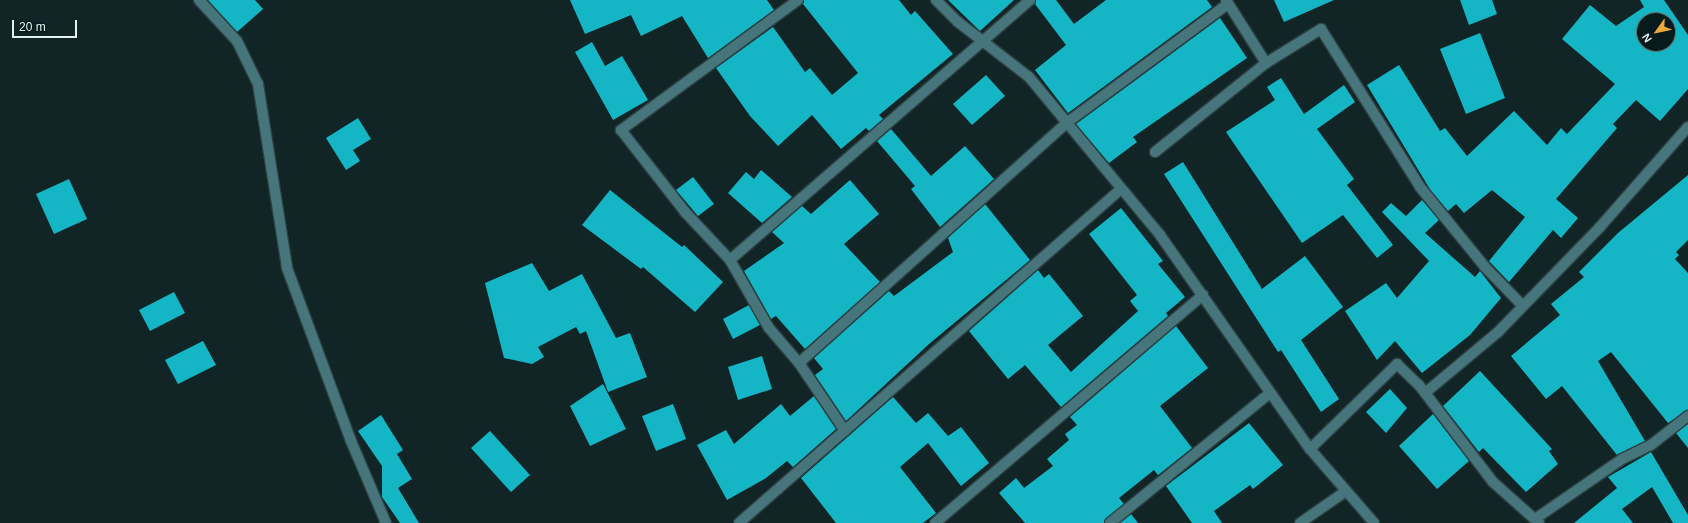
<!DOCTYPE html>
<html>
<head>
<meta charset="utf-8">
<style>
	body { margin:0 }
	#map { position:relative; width:1688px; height:523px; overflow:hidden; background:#112527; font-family:Helvetica,sans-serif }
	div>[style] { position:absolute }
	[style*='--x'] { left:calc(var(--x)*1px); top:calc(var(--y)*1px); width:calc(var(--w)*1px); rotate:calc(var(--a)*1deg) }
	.building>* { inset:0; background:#14b6c5 }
	.roads { filter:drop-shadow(1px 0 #2e4143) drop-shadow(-1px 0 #2e4143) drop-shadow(0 1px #2e4143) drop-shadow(0 -1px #2e4143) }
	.minor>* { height:10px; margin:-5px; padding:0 5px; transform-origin:5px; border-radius:5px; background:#46767c }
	span { translate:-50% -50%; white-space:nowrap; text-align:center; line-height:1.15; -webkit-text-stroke:4px #071b1d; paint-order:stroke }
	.north { position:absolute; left:1636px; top:12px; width:40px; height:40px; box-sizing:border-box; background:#071b1d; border:1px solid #5f7072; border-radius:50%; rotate:237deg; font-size:11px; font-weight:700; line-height:16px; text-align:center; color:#e3eff1 }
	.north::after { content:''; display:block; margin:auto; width:14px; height:18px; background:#efa73d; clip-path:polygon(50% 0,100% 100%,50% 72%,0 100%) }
	.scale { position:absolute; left:12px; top:20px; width:65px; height:18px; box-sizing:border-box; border:2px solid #e3eff1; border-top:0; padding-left:5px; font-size:12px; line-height:14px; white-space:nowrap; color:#e3eff1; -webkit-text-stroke:3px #071b1d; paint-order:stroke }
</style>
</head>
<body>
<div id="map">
	<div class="building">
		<i style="clip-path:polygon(208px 0,255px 0,263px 9px,237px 32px)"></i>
		<i style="clip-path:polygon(570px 0,767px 0,774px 10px,708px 58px,682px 16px,641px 36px,631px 15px,585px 34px)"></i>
		<i style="clip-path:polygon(804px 0,899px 0,911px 15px,915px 11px,953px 54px,879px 115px,883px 119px,869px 131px,866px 128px,841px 149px,812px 115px,778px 146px,750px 116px,716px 68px,773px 27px,805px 72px,810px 68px,832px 95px,858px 73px,803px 4px)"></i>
		<i style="clip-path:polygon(948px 0,1014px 0,980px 31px)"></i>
		<i style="clip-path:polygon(1036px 0,1056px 0,1074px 24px,1106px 0,1207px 0,1212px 7px,1068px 113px,1035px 70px,1066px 45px,1035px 4px)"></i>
		<i style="clip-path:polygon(1274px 0,1334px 0,1284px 22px)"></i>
		<i style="clip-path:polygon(1460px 0,1492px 0,1497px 14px,1469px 25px)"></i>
		<i style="clip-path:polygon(evenodd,1640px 0,1664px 0,1688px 35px,1688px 89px,1660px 121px,1636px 100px,1613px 124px,1617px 128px,1556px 199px,1578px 218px,1561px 238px,1553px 230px,1509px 282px,1489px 261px,1525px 217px,1492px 190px,1464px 213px,1456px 204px,1448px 211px,1431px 191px,1367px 85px,1399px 65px,1440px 131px,1445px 128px,1467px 156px,1514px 111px,1547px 145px,1561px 128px,1567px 134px,1615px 84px,1562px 39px,1590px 5px,1616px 26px,1644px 7px,1640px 0,1644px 20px,1668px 20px,1668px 44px,1644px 44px,1644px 20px)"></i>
		<i style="clip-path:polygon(1220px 18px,1247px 58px,1133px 137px,1137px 142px,1109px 163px,1076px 124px)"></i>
		<i style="clip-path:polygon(1480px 33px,1505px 98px,1466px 114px,1440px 49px)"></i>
		<i style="clip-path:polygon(592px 42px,605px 66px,622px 56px,648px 100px,613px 120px,575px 52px)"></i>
		<i style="clip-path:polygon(986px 75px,1005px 96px,972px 125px,953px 104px)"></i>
		<i style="clip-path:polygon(1281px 78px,1304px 114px,1344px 85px,1355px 102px,1317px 129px,1354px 179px,1347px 185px,1393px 245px,1377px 258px,1343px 215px,1302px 243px,1226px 132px,1275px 100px,1267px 87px)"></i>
		<i style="clip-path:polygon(358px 118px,371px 139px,353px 150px,360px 161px,346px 170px,326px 138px)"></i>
		<i style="clip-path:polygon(891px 129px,931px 176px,965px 146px,994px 179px,940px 227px,911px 189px,915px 186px,877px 141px)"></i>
		<i style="clip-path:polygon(1183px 162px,1262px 289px,1305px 256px,1343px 307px,1301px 340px,1339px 399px,1321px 412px,1281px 350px,1278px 352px,1164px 174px)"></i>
		<i style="clip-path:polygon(761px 170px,792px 197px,762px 223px,728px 193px,746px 172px,754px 179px)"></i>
		<i style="clip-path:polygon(1688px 175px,1688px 240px,1676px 252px,1679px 255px,1675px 259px,1688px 273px,1688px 410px,1668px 423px,1611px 352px,1598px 361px,1645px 441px,1617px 455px,1562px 386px,1546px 399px,1511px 356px,1560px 315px,1551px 304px,1584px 277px,1579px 272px,1618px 233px)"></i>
		<i style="clip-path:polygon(693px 177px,714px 204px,698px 216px,676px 190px)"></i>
		<i style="clip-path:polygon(69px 179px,87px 219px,54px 234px,36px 194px)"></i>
		<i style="clip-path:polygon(850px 180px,879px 214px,844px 244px,880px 282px,805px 349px,776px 316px,771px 319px,744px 271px,784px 243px,772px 232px,802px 206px,811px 214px)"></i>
		<i style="clip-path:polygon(610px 190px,682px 247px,684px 245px,723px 282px,695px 312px,643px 267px,641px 269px,582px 225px)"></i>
		<i style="clip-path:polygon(1422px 200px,1439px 220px,1425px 233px,1475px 277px,1480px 271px,1501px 298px,1470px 335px,1422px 373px,1395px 341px,1377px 360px,1345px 311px,1386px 283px,1397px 298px,1429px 261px,1382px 212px,1391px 203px,1406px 216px)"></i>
		<i style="clip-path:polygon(985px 204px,1030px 260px,929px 344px,846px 421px,815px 375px,823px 369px,814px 358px,889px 291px,894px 296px,953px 252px,948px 238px)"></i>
		<i style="clip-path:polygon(1121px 208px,1163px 261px,1158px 264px,1185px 297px,1166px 313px,1168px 316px,1061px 407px,1025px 365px,1008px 379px,969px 331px,1038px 270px,1044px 278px,1049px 274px,1083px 316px,1048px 345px,1071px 372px,1138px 311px,1130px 301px,1137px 295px,1089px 234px)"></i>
		<i style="clip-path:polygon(532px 263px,549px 291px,582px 274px,616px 338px,630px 333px,647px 377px,608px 392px,586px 331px,580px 334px,576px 327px,538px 347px,544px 357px,532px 364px,504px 358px,485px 283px)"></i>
		<i style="clip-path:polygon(174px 292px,185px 313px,150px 331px,139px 310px)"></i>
		<i style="clip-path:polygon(749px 305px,760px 325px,733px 339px,723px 319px)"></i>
		<i style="clip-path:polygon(1176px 326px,1208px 368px,1160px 406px,1192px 448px,1158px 475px,1154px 470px,1119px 498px,1124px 504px,1104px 523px,1025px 523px,999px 493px,1016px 478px,1024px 488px,1053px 466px,1047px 459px,1069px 440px,1065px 434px,1077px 425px,1070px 417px)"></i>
		<i style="clip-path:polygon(203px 341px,216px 365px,178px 384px,165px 360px)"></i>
		<i style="clip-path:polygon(762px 356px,772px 389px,738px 400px,728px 367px)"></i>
		<i style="clip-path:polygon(1480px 371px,1552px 449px,1549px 451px,1558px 464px,1526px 492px,1483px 448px,1479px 452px,1443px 406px)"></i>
		<i style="clip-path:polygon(603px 384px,626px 429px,590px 446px,570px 406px)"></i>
		<i style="clip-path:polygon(1390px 389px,1407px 408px,1386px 433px,1366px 412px)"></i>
		<i style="clip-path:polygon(814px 396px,836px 429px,793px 467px,787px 461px,766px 478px,727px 500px,697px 445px,726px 430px,734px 444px,781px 404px,790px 416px)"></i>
		<i style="clip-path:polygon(893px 397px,916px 423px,928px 413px,948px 436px,961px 427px,989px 463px,961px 486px,928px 443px,900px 467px,936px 513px,923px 523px,836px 523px,801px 478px)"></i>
		<i style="clip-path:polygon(673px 404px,686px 439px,656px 451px,642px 416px)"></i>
		<i style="clip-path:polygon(1433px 414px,1469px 461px,1437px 489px,1399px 446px)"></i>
		<i style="clip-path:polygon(381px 415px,403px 450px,397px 454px,412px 479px,398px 488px,419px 523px,400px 523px,382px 497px,382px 466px,358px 431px)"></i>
		<i style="clip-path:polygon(1249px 423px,1283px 465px,1253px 489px,1250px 485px,1214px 511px,1222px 523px,1192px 523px,1166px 486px)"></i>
		<i style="clip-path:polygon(1688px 424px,1688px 448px,1676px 433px)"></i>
		<i style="clip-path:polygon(490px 431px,530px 475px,511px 492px,471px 448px)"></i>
		<i style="clip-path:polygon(1651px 452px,1688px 515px,1688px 523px,1673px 523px,1652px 487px,1622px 509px,1633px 523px,1574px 523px,1617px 488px,1608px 477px)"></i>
		<i style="clip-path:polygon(1131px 514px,1138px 523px,1120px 523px)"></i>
	</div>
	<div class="roads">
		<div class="minor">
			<i style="--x:199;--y:0;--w:56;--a:47.2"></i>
			<i style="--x:237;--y:41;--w:48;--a:64"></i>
			<i style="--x:258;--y:84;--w:186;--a:81"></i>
			<i style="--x:287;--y:268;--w:184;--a:69.7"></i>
			<i style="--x:351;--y:441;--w:89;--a:66.9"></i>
			<i style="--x:798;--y:0;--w:220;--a:143.7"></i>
			<i style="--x:621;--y:130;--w:104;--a:52"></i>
			<i style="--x:685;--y:212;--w:66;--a:46.8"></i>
			<i style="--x:730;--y:260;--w:78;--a:60.2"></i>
			<i style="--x:769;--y:328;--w:46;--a:49.4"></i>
			<i style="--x:799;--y:363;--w:82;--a:55.9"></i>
			<i style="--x:936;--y:0;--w:31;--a:45"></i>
			<i style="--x:958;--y:22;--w:90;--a:37.8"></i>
			<i style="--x:1029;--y:77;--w:205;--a:50.3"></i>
			<i style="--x:1160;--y:235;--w:261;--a:55"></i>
			<i style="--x:1310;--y:449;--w:98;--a:49.1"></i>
			<i style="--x:1226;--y:0;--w:75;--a:57.6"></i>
			<i style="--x:1155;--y:152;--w:142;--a:-38.7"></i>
			<i style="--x:1266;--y:63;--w:65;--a:-31.7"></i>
			<i style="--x:1321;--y:29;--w:186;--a:57.9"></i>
			<i style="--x:1420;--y:187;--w:103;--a:50.9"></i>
			<i style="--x:1485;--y:267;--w:54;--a:45.7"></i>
			<i style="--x:730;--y:260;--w:397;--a:-40.9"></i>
			<i style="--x:799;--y:363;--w:358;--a:-41.9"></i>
			<i style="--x:1065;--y:124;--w:202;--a:-36.4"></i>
			<i style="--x:1425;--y:393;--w:95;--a:-39.9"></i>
			<i style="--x:1498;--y:332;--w:146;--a:-45.8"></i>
			<i style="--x:1600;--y:227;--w:133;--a:-48.7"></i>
			<i style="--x:1310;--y:449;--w:122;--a:-44.3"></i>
			<i style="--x:1397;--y:364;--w:30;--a:44"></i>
			<i style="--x:1419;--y:385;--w:122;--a:52.7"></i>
			<i style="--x:1493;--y:482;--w:62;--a:41.7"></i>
			<i style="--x:1535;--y:519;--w:106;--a:-34.6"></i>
			<i style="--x:1622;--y:459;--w:32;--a:-26"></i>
			<i style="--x:1651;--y:445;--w:47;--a:-38.1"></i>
			<i style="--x:739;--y:523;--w:507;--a:-41.16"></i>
			<i style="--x:935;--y:523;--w:352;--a:-40.4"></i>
			<i style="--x:1110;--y:523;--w:206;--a:-39.1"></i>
			<i style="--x:1300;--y:523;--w:56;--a:-34.8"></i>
		</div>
	</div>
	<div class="north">N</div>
	<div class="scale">20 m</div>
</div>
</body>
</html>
